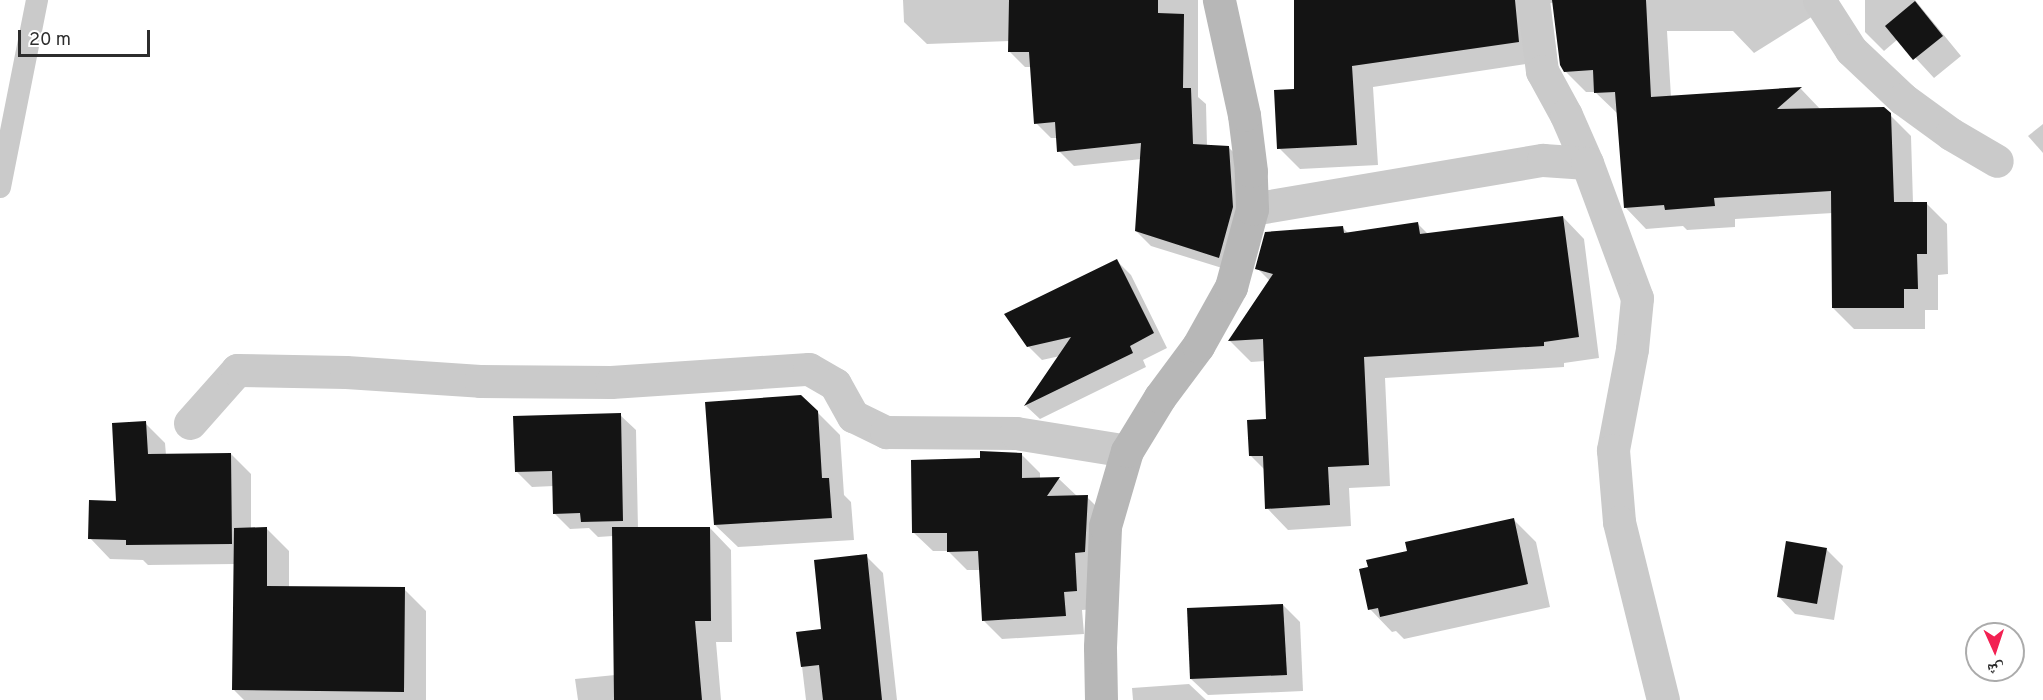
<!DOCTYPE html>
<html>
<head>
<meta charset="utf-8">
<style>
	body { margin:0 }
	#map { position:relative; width:2043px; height:700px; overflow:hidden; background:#fff; font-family:Overpass,"Noto Naskh Arabic",sans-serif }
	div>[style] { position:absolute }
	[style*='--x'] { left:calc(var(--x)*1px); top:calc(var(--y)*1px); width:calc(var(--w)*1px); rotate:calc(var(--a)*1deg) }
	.shadow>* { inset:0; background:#0003 }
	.building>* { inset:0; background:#141414 }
	.lane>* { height:22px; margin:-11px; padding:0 11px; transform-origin:11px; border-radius:11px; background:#cacaca }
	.street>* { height:33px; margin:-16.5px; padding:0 16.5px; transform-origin:16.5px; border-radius:16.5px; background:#cacaca }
	.secondary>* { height:33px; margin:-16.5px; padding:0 16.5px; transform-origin:16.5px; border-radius:16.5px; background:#b7b7b7 }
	span { translate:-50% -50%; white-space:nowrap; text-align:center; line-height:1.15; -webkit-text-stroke:6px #fff; paint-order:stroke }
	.north { position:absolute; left:1965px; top:622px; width:60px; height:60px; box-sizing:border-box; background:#fff; border:2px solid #ababab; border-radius:50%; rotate:177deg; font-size:16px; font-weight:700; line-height:24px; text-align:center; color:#2d2d2d }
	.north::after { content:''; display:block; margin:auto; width:21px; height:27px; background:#f22152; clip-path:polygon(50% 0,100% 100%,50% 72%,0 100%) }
	.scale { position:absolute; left:18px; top:30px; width:132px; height:27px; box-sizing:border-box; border:3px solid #2d2d2d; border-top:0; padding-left:8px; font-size:18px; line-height:21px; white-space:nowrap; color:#2d2d2d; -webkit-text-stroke:4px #fff; paint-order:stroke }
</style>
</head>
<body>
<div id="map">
	<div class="shadow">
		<i style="clip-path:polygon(903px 0,1198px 0,1198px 97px,1206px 104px,1207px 146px,1228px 147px,1244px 162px,1235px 272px,1151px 246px,1136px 231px,1142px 159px,1074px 166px,1059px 151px,1058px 138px,1051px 138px,1036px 123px,1031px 67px,1025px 67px,1009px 51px,1010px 41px,927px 44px,904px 22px)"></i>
		<i style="clip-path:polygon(1296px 0,1808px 0,1813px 16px,1754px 53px,1733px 31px,1667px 31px,1671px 97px,1801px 89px,1821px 110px,1883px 108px,1911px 136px,1913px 203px,1926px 203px,1947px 224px,1948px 274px,1938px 275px,1938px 310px,1925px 310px,1925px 329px,1854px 329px,1833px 308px,1833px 213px,1735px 219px,1735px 227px,1687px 230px,1683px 226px,1646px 229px,1625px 207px,1617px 113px,1595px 92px,1586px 92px,1565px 71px,1554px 2px,1542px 6px,1540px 62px,1373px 87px,1378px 165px,1300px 169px,1279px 148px,1296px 90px)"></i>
		<i style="clip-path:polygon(1865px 0,1915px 0,1961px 56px,1934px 78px,1898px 39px,1884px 51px,1865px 32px)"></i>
		<i style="clip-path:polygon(2043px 124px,2043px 153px,2028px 136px)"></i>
		<i style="clip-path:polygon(1563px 217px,1584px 239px,1599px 358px,1564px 363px,1564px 367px,1385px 378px,1390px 486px,1349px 488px,1351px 526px,1288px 530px,1267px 508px,1265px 470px,1251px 456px,1268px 420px,1265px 361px,1251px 362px,1230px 341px,1270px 281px,1257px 268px,1343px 228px,1348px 233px,1417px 223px,1428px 234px)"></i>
		<i style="clip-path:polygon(1117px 261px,1131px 275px,1167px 348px,1143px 360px,1146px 367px,1040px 419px,1026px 406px,1060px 356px,1042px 360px,1028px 346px)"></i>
		<i style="clip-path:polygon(817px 412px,840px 435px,844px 495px,851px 502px,854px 540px,738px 547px,715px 525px)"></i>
		<i style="clip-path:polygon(620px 415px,636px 430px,638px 529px,710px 528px,731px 550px,732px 642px,716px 642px,721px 700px,578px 700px,575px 679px,615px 675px,613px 536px,598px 537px,589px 528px,570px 529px,554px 513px,554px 486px,532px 487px,517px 472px)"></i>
		<i style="clip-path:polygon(145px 423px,165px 443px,166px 455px,231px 454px,251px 474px,251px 529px,267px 529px,289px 551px,289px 588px,404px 589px,426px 611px,426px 700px,244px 700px,233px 689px,235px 564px,148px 565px,143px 560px,110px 559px,90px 538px,118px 503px)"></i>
		<i style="clip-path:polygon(1021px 454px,1040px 473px,1040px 479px,1059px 479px,1078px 497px,1087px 497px,1106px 516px,1095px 609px,1082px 610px,1084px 634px,1002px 639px,983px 620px,981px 570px,967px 570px,948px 551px,933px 551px,914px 533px,981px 460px)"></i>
		<i style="clip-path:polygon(1513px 519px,1536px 542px,1550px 607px,1404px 639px,1396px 631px,1392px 632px,1370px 609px,1370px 568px,1409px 552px)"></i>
		<i style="clip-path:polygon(1826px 549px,1843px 566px,1834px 620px,1795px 614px,1779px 597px)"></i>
		<i style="clip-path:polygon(866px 556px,883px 573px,897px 700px,806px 700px,798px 633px,823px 630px)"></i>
		<i style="clip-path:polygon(1283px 605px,1300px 622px,1303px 691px,1208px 695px,1191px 679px)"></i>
		<i style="clip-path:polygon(1189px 684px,1206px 700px,1133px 700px,1132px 688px)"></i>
	</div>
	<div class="building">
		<i style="clip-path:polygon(1009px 0,1158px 0,1158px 13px,1184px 14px,1183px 88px,1191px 88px,1193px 144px,1229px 146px,1233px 207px,1219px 258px,1135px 231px,1141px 143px,1057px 152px,1055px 122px,1034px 124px,1029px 52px,1008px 52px)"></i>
		<i style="clip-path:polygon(1294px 0,1515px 0,1519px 42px,1352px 66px,1357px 145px,1277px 149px,1274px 90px,1294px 89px)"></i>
		<i style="clip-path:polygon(1552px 0,1646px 0,1651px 97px,1802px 87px,1777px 109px,1884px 107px,1891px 113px,1894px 202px,1927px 202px,1927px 254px,1917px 254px,1918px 289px,1904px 289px,1904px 308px,1832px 308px,1831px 191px,1714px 198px,1715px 206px,1665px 210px,1664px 205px,1624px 208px,1615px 92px,1594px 93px,1593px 70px,1564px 72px,1560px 65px)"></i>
		<i style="clip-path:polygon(1915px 1px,1943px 36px,1913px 60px,1885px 26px)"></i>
		<i style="clip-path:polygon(1563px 216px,1579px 337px,1544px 342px,1544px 346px,1364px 357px,1369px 465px,1328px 467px,1330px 505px,1265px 509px,1263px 456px,1249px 456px,1247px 420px,1266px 419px,1263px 339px,1228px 341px,1273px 274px,1255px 269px,1265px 232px,1343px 226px,1344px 233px,1418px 222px,1420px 234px)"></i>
		<i style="clip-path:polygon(1117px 259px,1154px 333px,1130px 346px,1133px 353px,1024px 406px,1071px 337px,1027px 347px,1004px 314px)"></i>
		<i style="clip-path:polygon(801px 395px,818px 411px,822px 478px,829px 478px,832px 518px,714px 525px,705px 402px)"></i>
		<i style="clip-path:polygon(621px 413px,623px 521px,581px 522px,580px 513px,553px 514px,552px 471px,515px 472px,513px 416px)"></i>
		<i style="clip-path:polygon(146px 421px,148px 454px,231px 453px,232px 544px,126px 545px,126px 540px,88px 539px,89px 500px,116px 501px,112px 423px)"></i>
		<i style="clip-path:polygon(980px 451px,1022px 453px,1022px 478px,1060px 477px,1047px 496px,1088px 495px,1085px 552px,1075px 553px,1077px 591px,1064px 592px,1066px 616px,982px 621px,978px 551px,947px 552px,947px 533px,912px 533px,911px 460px,980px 458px)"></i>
		<i style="clip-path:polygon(1514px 518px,1528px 584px,1380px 617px,1378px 608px,1368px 610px,1359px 569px,1368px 567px,1366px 560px,1407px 551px,1405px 542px)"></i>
		<i style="clip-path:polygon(267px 527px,267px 586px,405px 587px,404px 692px,232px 690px,234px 528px)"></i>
		<i style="clip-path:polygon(612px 527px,710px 527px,711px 621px,695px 621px,702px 700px,614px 700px)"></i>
		<i style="clip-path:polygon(1786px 541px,1827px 548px,1817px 604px,1777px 597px)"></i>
		<i style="clip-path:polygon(867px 554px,882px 700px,823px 700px,819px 665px,801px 667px,796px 632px,821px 629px,814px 560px)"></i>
		<i style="clip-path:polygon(1283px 604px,1287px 675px,1190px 679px,1187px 608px)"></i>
	</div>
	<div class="lane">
		<i style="--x:0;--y:187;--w:191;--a:-78.8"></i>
	</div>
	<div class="street">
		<i style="--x:1533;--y:0;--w:72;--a:82.8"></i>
		<i style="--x:1542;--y:71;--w:50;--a:61.4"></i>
		<i style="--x:1566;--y:115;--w:52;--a:66.4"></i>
		<i style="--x:1819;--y:0;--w:59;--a:57.4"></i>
		<i style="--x:1851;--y:50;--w:71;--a:43.3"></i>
		<i style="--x:1903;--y:99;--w:59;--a:36.1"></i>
		<i style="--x:1951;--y:134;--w:53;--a:30.4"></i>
		<i style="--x:1252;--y:209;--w:295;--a:-9.6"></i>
		<i style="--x:1543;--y:160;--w:44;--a:3.9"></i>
		<i style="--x:1587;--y:163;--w:144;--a:69.7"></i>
		<i style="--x:1637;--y:298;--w:51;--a:95.6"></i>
		<i style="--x:1632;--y:349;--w:103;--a:100.7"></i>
		<i style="--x:1613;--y:450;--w:72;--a:85.2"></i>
		<i style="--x:1619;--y:522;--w:183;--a:76.1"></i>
		<i style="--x:190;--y:423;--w:71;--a:-48.4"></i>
		<i style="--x:237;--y:370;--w:109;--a:1.1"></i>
		<i style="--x:346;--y:372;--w:134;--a:3.8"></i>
		<i style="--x:480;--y:381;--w:131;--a:0.4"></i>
		<i style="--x:611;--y:382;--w:198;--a:-3.8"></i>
		<i style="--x:809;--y:369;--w:30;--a:30"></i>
		<i style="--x:835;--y:384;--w:37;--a:61"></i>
		<i style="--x:853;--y:416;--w:37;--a:26"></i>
		<i style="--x:886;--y:432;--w:130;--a:0.4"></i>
		<i style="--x:1016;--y:433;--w:112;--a:9.2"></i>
	</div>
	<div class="secondary">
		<i style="--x:1101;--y:700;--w:53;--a:-91.1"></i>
		<i style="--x:1100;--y:647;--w:121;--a:-87.6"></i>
		<i style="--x:1105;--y:526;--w:78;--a:-73.7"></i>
		<i style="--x:1127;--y:451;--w:63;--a:-58.6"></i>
		<i style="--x:1160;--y:397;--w:64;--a:-53.3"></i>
		<i style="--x:1198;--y:346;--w:68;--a:-60.8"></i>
		<i style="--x:1231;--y:287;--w:81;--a:-74.9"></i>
		<i style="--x:1252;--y:209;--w:38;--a:-92"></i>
		<i style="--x:1251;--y:171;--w:56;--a:-97.1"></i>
		<i style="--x:1244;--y:115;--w:118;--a:-102.3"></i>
	</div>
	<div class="north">ش</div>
	<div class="scale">20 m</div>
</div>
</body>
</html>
